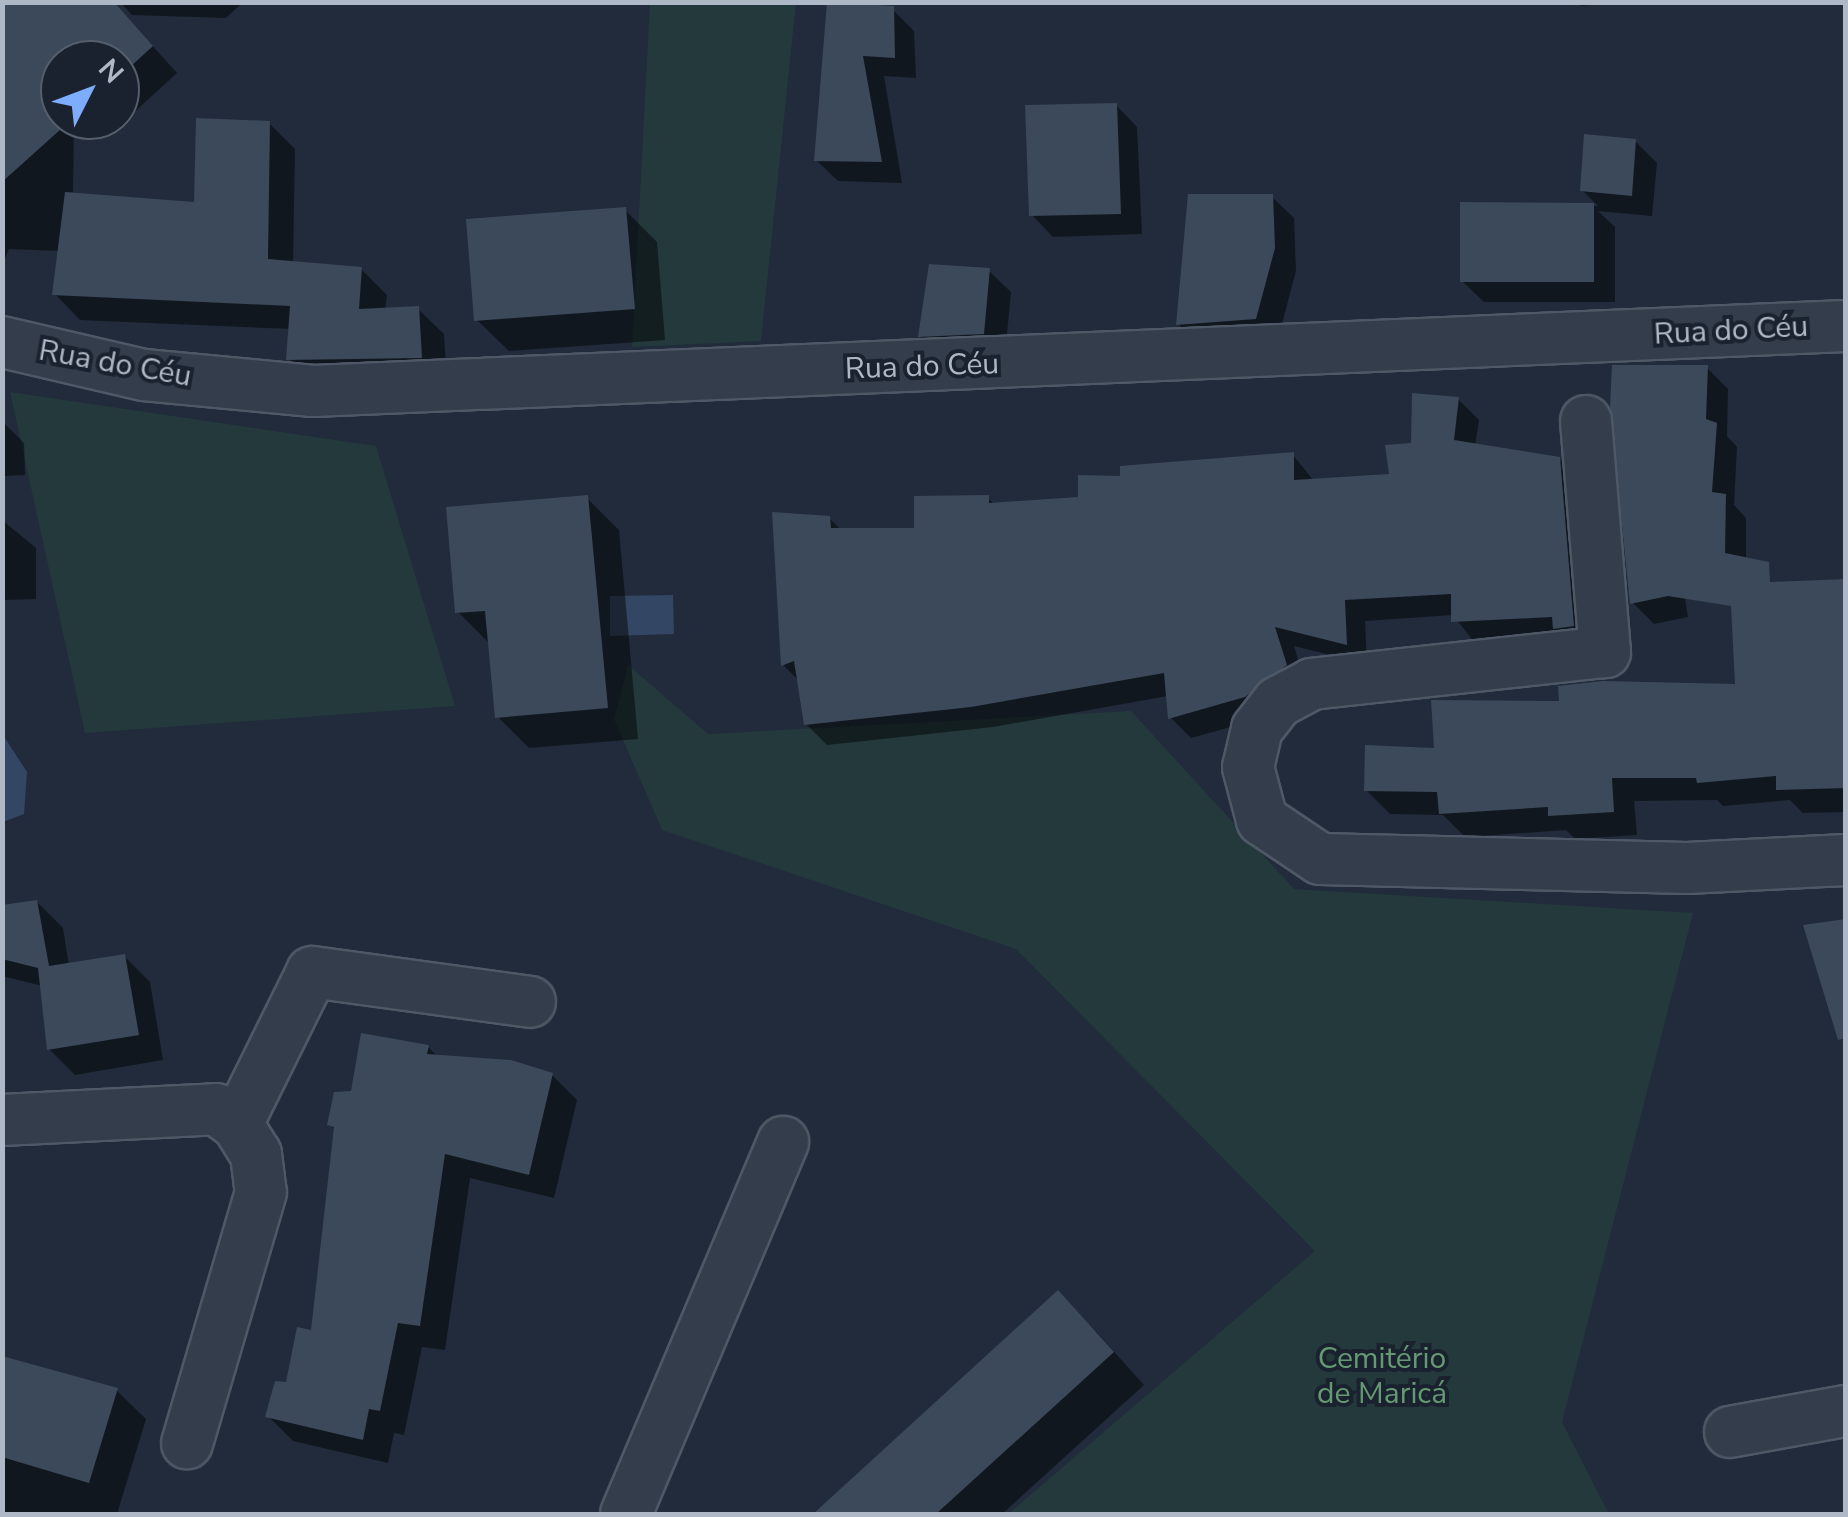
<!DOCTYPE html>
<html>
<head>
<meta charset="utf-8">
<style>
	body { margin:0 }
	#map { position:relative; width:1848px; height:1517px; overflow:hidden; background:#212b3b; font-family:"Nunito Sans",sans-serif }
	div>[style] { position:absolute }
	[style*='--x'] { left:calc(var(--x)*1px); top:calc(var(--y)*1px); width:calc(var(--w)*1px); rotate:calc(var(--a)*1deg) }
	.green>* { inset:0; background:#23393c }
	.water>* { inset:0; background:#334663 }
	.shadow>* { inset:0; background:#0007 }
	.building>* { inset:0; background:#3c495b }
	.roads { filter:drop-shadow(2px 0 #4f5866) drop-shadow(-2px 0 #4f5866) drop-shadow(0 2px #4f5866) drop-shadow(0 -2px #4f5866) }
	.minor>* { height:50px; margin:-25px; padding:0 25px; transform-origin:25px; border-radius:25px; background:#343d4b }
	span { translate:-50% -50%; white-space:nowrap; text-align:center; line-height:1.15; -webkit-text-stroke:8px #1a2230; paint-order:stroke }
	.street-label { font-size:30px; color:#afb8c7 }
	.park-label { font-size:30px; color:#659972 }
	.frame { position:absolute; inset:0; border:5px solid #afb8c7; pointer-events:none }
	.north { position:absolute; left:40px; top:40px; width:100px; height:100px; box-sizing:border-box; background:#1a2230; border:2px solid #565e6c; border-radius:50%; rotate:48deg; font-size:28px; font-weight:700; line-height:40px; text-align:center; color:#afb8c7 }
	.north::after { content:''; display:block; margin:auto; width:35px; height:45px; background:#7fadfd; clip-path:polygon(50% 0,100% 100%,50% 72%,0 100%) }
</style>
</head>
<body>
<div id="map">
	<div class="green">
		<i style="clip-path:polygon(650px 3px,796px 3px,761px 341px,632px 347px)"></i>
		<i style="clip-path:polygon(10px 392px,376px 446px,455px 706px,85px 733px)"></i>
		<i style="clip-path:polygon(628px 665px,708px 734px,1131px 711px,1294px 889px,1693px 913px,1562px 1422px,1609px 1514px,1008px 1514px,1315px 1251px,1016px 949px,662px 830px,614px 719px)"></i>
	</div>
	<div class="water">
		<i style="clip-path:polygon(673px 595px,674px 634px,610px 636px,610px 596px)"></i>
		<i style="clip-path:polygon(3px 735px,27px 772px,24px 814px,3px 822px)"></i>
	</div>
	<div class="shadow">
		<i style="clip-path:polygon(evenodd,2px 2px,113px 2px,177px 73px,119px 126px,74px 123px,73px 195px,196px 205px,269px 123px,295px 149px,293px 264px,361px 269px,387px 295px,385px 310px,418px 309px,444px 334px,447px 382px,314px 384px,289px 359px,291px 329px,80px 320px,55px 294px,60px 251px,9px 249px,2px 266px,2px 2px,60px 60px,120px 60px,120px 120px,60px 120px,60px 60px)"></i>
		<i style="clip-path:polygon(120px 2px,243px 2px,226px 18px,132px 15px)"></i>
		<i style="clip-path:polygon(830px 2px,892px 9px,914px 31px,916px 78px,884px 76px,902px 183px,838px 181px,816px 160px)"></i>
		<i style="clip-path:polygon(1578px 2px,1630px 2px,1581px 6px)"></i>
		<i style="clip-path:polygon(1116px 105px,1137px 127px,1142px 234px,1053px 237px,1032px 215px)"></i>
		<i style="clip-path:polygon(1635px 141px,1657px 163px,1652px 216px,1598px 211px,1615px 227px,1615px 302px,1484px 302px,1462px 281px,1462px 204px,1598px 206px,1582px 190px)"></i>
		<i style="clip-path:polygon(1272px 197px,1294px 218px,1296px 271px,1278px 339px,1200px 345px,1178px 324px)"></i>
		<i style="clip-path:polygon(625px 210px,657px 242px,665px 340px,509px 351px,477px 320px)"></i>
		<i style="clip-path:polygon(989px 271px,1011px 292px,1005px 354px,942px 357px,921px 336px)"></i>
		<i style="clip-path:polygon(1706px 367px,1728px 389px,1727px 436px,1737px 447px,1734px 505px,1746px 518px,1746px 576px,1684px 593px,1688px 617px,1654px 624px,1632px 602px)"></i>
		<i style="clip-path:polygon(1458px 399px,1479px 420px,1475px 446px,1559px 459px,1580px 480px,1594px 647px,1474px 642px,1453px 615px,1365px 621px,1367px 664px,1294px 646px,1306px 686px,1267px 717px,1191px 738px,1170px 717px,1168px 696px,993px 727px,827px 745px,806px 724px,800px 682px,783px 665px,829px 518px,841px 530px,917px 530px,988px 498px,995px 505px,1081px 499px,1123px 479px,1293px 455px,1314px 481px,1391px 476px)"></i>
		<i style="clip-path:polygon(2px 421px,24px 443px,25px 475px,2px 476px)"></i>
		<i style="clip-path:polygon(587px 498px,619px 530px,638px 739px,529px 748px,497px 716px,491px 645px,458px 612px)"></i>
		<i style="clip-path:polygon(2px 520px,36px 548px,36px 599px,2px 600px)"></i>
		<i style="clip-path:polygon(1846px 582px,1846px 812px,1803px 813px,1790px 800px,1723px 806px,1717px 800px,1634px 801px,1637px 835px,1575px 839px,1566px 830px,1465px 837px,1443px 815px,1390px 814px,1366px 790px,1437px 751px,1561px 703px,1737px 686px)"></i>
		<i style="clip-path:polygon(2px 900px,5px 907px,37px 902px,63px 928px,69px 966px,124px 956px,150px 982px,163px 1060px,75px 1075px,49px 1049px,43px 986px,2px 976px)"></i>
		<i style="clip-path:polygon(428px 1047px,438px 1057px,552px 1075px,577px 1100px,554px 1198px,470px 1178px,445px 1350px,422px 1347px,404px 1435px,394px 1433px,388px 1463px,293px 1441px,268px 1416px,313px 1333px,337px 1131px,330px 1124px,353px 1093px)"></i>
		<i style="clip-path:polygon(1090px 1325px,1144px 1385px,1002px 1514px,847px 1514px,834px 1499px)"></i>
		<i style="clip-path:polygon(2px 1370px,116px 1390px,146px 1419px,117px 1514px,2px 1514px)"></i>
	</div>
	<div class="building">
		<i style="clip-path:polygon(2px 2px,114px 2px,153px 46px,120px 76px,120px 60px,60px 60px,60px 120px,71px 120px,2px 182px)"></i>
		<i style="clip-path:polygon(827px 2px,894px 6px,895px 58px,863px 56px,882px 162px,814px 161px)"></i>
		<i style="clip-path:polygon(1117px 103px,1121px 214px,1029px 216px,1025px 105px)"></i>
		<i style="clip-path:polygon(196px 118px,270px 121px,268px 259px,362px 267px,359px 309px,419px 306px,422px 358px,286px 360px,290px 306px,52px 295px,65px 192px,194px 202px)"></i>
		<i style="clip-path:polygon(1584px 134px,1636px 139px,1632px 196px,1580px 191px)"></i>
		<i style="clip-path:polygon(1188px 194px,1273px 194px,1275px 248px,1256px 319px,1176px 325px)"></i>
		<i style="clip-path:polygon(1460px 202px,1594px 203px,1594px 282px,1460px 282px)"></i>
		<i style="clip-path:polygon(626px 207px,635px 309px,474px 321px,466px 219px)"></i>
		<i style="clip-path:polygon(929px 264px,990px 268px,984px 334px,918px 337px)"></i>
		<i style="clip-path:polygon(1612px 365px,1708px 365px,1706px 419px,1717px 423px,1712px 492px,1726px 494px,1725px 553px,1769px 562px,1770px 582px,1846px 579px,1846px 788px,1776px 790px,1776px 776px,1697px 783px,1696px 778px,1612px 778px,1614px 812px,1548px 816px,1548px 807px,1439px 814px,1437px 792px,1364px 791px,1365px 745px,1434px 748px,1431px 700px,1559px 701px,1558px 686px,1603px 681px,1735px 684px,1731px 606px,1668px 596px,1630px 604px,1610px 406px)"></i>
		<i style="clip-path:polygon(1412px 393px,1459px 397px,1454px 440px,1560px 457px,1574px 626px,1553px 629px,1552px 617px,1451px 622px,1451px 594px,1345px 600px,1347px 645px,1275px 627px,1287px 665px,1245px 697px,1168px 719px,1164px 673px,971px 707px,804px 725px,794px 661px,781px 666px,772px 512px,830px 516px,831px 528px,914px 528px,914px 496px,989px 495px,989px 503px,1078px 497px,1078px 475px,1120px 476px,1120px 466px,1294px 452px,1294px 480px,1389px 474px,1385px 445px,1411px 443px)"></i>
		<i style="clip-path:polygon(588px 495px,608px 708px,495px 718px,485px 611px,455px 613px,446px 507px)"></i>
		<i style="clip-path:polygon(37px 900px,49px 966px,125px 954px,139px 1035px,47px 1050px,38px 968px,2px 959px,2px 905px)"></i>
		<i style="clip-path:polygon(1846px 919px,1846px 1038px,1838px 1040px,1803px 925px)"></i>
		<i style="clip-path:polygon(361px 1033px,429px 1045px,427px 1054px,511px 1060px,553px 1073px,529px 1175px,445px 1154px,420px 1326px,398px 1323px,380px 1411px,369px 1409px,363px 1440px,265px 1417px,275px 1381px,286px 1382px,297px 1327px,311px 1330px,334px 1127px,327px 1125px,334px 1092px,351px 1091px)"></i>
		<i style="clip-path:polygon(1058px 1290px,1114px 1352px,936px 1514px,813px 1514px)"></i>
		<i style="clip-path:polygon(2px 1356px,118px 1388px,89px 1483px,2px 1457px)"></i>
	</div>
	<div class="roads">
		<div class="minor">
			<i style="--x:2;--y:342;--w:146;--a:13.1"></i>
			<i style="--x:144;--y:375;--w:170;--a:5.4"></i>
			<i style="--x:313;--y:391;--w:1534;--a:-2.43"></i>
			<i style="--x:1586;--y:421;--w:232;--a:85.3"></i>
			<i style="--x:1605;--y:652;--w:295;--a:173.8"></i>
			<i style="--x:1312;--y:684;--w:38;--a:152"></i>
			<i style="--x:1278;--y:702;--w:34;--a:128"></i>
			<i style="--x:1257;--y:729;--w:39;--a:103"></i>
			<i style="--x:1248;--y:767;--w:55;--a:75.2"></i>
			<i style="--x:1262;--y:820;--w:70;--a:33.9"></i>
			<i style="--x:1320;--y:859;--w:367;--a:1.4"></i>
			<i style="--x:1687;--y:868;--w:159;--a:-2.9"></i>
			<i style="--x:2;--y:1120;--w:214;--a:-2.9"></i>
			<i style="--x:216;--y:1109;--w:26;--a:36"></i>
			<i style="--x:237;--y:1124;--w:36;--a:58"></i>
			<i style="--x:256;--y:1154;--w:38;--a:83"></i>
			<i style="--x:261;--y:1192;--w:262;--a:106.4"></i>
			<i style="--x:237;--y:1124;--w:169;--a:-63.7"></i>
			<i style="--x:312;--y:972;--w:220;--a:7.8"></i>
			<i style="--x:1730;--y:1432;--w:118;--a:-10.3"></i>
			<i style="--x:626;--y:1514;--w:404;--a:-67.1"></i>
		</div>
	</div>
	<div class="street-label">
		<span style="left:1731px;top:331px;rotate:-3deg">Rua do Céu</span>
		<span style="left:115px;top:364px;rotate:10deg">Rua do Céu</span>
		<span style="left:922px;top:367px;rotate:-2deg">Rua do Céu</span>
	</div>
	<div class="park-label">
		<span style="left:1382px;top:1376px">Cemitério<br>de Maricá</span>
	</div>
	<div class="frame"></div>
	<div class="north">N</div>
</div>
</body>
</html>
